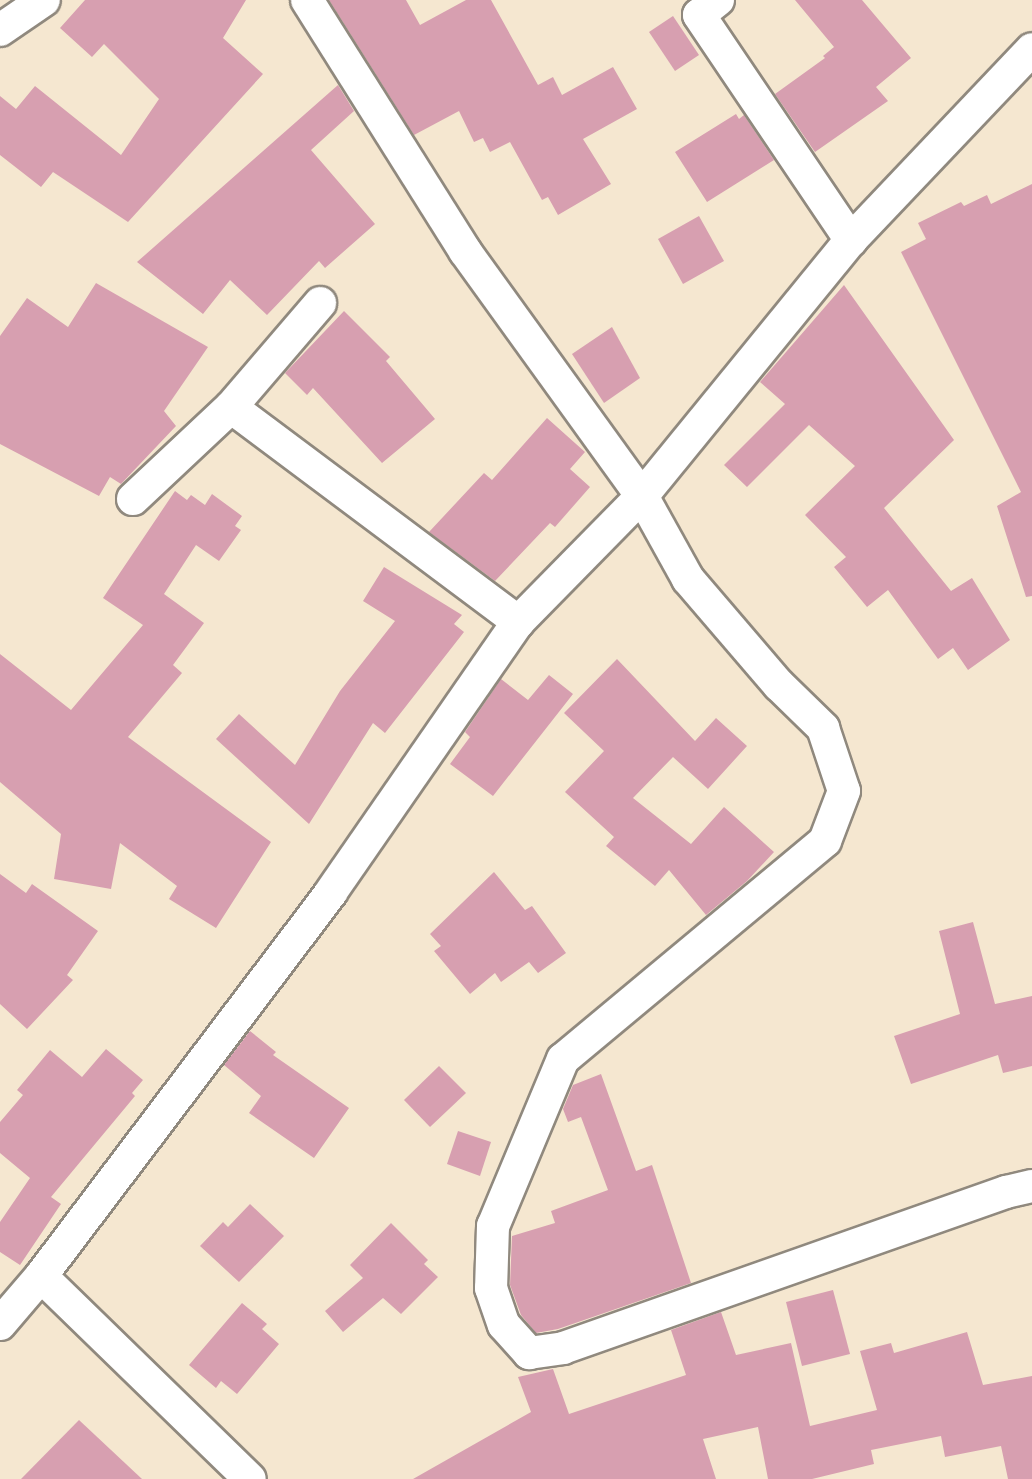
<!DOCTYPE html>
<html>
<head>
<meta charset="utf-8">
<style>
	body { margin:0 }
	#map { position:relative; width:1032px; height:1479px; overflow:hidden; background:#f5e7d0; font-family:"Libre Bodoni",serif }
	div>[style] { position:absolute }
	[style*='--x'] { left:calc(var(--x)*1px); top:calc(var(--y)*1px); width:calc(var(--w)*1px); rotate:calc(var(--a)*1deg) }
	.building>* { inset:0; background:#d79fb0 }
	.roads { filter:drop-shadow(2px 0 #90897e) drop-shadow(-2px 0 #90897e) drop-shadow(0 2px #90897e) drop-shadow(0 -2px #90897e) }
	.street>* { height:32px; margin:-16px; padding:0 16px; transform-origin:16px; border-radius:16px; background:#fff }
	span { translate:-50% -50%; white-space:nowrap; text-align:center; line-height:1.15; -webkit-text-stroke:7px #fff; paint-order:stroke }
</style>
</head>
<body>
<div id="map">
	<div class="building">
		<i style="clip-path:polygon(85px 0,246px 0,223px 38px,263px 74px,128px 222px,53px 172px,41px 187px,0 155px,0 96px,16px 109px,35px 86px,121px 155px,159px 99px,104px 44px,92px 57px,60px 28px)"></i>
		<i style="clip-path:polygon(329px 0,406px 0,420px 25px,466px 0,491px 0,538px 85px,553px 77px,562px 95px,613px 67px,637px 109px,583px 139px,611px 184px,558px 215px,548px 197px,542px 200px,510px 142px,490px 152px,483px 138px,474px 142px,459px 111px,414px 135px)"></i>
		<i style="clip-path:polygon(795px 0,862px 0,911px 58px,876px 87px,888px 101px,815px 152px,775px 94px,825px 58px,823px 56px,834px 47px)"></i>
		<i style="clip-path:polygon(673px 16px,699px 55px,675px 71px,649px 32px)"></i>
		<i style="clip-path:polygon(338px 85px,354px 111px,311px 150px,375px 224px,325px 268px,319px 261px,267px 315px,230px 280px,203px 314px,137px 262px)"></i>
		<i style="clip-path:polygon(736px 114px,739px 119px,744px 115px,774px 160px,707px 202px,675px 152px)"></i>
		<i style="clip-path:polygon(1032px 184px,1032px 596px,1026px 597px,997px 506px,1021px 492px,901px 252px,926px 239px,918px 223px,961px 202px,964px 206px,987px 195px,991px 204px)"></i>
		<i style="clip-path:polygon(699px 216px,724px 261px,683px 284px,658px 239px)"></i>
		<i style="clip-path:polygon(96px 283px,208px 347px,164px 411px,176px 426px,121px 484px,110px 477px,99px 496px,0 444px,0 336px,27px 298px,68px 327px)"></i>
		<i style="clip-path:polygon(844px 285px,954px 440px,884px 508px,951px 591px,972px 578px,1010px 640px,968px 670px,953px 648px,938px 659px,888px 590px,867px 607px,834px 567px,846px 557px,805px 515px,855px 466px,809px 425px,747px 487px,724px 465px,785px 404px,760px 382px)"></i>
		<i style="clip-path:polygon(344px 311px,390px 357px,386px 361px,435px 419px,382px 463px,313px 388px,307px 395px,285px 373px)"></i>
		<i style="clip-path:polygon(612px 327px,640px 378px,604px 403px,572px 354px)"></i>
		<i style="clip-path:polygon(547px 418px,585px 452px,570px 469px,590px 487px,555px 527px,550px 523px,495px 581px,429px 532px,484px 473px,492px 480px)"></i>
		<i style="clip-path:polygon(175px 491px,187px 500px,191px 495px,205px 505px,212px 494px,242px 516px,235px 526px,241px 530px,219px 561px,196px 545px,164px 594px,204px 623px,173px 665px,182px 673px,128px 737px,271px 842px,216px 928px,169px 899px,177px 886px,120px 843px,111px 889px,54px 879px,61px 834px,0 782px,0 654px,71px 710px,143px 625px,103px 598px)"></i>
		<i style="clip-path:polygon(384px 567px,462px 615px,454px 624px,464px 632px,385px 733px,373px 723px,309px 824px,216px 739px,239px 714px,295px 765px,340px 691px,395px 621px,363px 601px)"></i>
		<i style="clip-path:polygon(617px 659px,695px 741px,716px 718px,747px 746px,708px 789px,673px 757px,633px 798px,691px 844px,724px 807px,774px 852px,747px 881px,706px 915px,669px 870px,655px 886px,606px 846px,614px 837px,565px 792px,604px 751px,564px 713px)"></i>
		<i style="clip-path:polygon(549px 675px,573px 694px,493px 796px,450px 764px,470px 737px,465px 732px,501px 679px,528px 700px)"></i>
		<i style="clip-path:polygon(494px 872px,525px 910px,532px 906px,566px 953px,538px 973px,529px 962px,501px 982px,495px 973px,470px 994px,434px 951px,441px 946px,430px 934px)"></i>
		<i style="clip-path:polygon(0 874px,26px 893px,32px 884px,98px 931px,67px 975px,73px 980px,27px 1029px,0 1004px)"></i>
		<i style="clip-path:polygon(973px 922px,995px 1004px,1032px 996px,1032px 1066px,1003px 1073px,998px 1055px,911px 1084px,894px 1036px,960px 1014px,939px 931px)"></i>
		<i style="clip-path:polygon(250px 1031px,276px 1052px,273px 1055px,349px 1108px,314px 1158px,249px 1113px,261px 1096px,224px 1065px)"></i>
		<i style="clip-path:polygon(106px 1049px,143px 1080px,132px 1093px,135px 1096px,51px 1197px,61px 1204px,20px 1265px,0 1252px,0 1222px,30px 1178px,0 1153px,0 1122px,23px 1095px,17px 1090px,50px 1050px,82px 1077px)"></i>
		<i style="clip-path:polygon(439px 1066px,466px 1093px,430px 1127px,404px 1100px)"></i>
		<i style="clip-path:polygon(601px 1074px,636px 1171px,652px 1165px,691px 1283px,558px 1329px,536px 1333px,521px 1315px,510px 1285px,512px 1236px,555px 1223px,551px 1211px,608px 1190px,581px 1117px,568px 1122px,563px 1109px,573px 1085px)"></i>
		<i style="clip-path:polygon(458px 1131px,491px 1142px,480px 1176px,447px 1164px)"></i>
		<i style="clip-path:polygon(250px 1204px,284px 1236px,239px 1282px,200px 1246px,223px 1222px,228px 1227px)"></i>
		<i style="clip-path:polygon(391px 1223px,428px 1260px,424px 1264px,438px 1277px,401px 1314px,383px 1298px,343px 1332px,325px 1311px,363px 1278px,350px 1265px)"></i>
		<i style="clip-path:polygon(833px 1290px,850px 1354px,802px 1366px,786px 1302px)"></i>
		<i style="clip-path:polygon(242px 1303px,267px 1324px,262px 1329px,279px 1344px,237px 1394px,221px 1381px,216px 1388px,189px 1365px)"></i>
		<i style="clip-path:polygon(721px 1312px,736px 1355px,791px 1343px,810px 1426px,877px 1410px,860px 1351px,891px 1343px,894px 1353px,967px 1332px,983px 1385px,1032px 1376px,1032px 1479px,1008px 1479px,1001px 1446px,945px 1457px,941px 1436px,871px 1450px,874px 1464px,812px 1479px,768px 1479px,758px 1427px,703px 1439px,716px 1479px,413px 1479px,531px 1412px,518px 1377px,553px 1369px,569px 1414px,686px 1375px,671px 1330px)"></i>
		<i style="clip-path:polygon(79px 1420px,142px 1479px,21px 1479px)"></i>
	</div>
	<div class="roads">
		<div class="street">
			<i style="--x:307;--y:0;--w:297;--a:57.8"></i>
			<i style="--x:465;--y:251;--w:302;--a:54.2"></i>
			<i style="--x:642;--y:496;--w:95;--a:61"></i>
			<i style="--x:688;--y:579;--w:140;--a:49.4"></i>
			<i style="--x:779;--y:685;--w:62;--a:44.3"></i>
			<i style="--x:823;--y:728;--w:66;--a:71.6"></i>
			<i style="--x:844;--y:791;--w:53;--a:110.8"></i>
			<i style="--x:825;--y:841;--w:341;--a:140.2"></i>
			<i style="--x:563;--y:1059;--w:181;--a:112.7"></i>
			<i style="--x:493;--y:1226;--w:62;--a:91.8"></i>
			<i style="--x:491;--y:1288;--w:39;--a:71"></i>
			<i style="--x:504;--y:1325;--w:38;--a:48"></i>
			<i style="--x:529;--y:1353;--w:34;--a:-8"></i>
			<i style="--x:563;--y:1348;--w:470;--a:-19.4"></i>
			<i style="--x:1006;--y:1192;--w:27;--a:-13"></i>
			<i style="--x:718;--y:0;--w:24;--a:142"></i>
			<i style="--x:699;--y:15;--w:272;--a:56"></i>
			<i style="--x:0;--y:30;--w:53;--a:-34.3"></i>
			<i style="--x:231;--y:407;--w:359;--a:36.8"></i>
			<i style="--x:133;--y:499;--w:134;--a:-43.2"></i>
			<i style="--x:231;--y:407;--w:137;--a:-49.4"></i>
			<i style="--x:41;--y:1276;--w:291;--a:44.2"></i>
			<i style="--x:0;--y:1324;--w:63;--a:-49.5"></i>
			<i style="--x:41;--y:1276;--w:481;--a:-52.9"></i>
			<i style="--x:331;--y:892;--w:328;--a:-55.3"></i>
			<i style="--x:518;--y:622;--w:177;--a:-45.5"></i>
			<i style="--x:642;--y:496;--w:330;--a:-50.8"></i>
			<i style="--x:851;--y:240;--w:263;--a:-46.5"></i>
		</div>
	</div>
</div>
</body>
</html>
